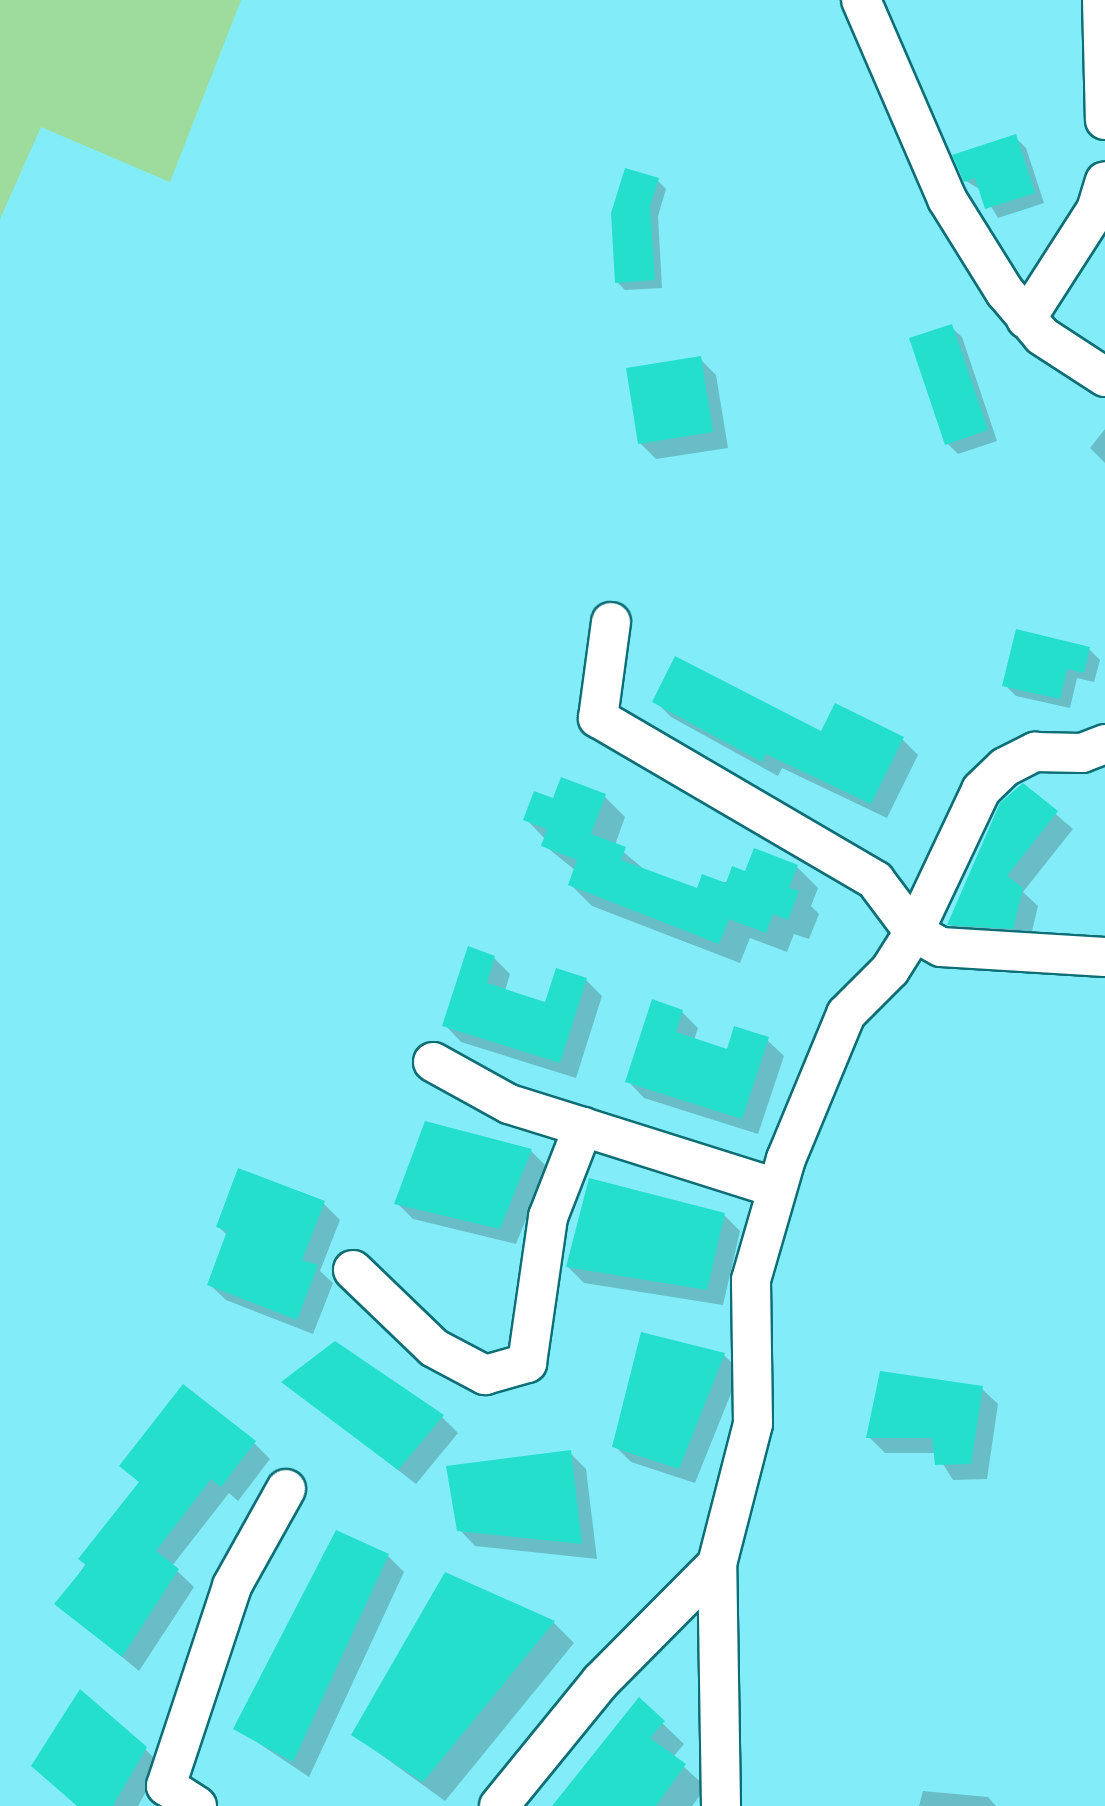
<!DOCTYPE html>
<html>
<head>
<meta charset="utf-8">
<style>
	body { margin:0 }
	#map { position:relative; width:1105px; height:1806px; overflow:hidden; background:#82edf9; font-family:"Exo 2",sans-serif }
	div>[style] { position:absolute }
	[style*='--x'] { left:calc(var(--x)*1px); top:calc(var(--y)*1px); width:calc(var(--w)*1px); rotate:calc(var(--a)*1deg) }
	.green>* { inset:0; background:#9ddc9c }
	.shadow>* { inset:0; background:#0003 }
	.building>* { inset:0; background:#25dfcd }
	.roads { filter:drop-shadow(2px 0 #0e6e76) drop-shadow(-2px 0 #0e6e76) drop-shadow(0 2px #0e6e76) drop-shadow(0 -2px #0e6e76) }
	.minor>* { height:38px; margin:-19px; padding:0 19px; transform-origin:19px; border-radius:19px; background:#fff }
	span { translate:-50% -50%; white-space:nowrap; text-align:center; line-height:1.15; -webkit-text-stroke:9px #f3fdfe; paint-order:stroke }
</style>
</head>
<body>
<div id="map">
	<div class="green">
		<i style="clip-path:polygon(0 0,241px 0,170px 182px,41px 127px,0 219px)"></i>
	</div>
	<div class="shadow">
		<i style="clip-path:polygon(1015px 137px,1026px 148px,1044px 203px,998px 218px,981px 190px,966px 181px)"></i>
		<i style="clip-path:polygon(658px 181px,666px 189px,658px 216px,662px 288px,625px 290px,617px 282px)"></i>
		<i style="clip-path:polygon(951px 327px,962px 337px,997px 441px,958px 454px,947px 443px)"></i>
		<i style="clip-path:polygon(700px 359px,716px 375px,728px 448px,656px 459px,640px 443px)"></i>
		<i style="clip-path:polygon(1105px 429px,1105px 463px,1090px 448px)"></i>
		<i style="clip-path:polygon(1089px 649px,1100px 660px,1094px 682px,1077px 678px,1070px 708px,1016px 696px,1005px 685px)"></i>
		<i style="clip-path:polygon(655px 701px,822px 734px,902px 739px,918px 755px,887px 818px,782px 768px,778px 776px,671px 717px)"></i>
		<i style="clip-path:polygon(1023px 786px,1073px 829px,1023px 892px,1038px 906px,1029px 944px,966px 940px,950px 924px)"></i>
		<i style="clip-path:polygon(604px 796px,625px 817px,615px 845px,645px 870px,698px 892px,746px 874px,797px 867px,818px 888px,811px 906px,819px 914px,809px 939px,794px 934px,787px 952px,750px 938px,740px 963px,592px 906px,571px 885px,576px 871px,544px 845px,546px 840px,526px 819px,554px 801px)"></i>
		<i style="clip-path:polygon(494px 958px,510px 974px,505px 991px,547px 1005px,586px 980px,602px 996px,576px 1078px,461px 1042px,445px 1025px)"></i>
		<i style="clip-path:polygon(682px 1012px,698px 1028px,694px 1040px,728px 1052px,767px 1040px,784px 1056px,758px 1134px,644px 1098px,628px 1081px)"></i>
		<i style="clip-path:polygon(531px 1151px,547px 1167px,516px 1244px,413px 1219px,397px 1203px)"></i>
		<i style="clip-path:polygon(324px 1204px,340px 1220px,320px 1271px,333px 1283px,313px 1334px,226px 1300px,209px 1284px,228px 1236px,218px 1226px)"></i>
		<i style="clip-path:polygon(724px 1215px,740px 1231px,723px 1305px,584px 1283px,568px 1267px)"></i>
		<i style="clip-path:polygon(724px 1355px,740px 1371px,695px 1483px,631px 1462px,615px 1446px)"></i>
		<i style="clip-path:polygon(285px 1382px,442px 1417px,458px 1433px,416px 1484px)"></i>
		<i style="clip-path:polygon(981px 1388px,998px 1404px,987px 1479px,953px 1480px,936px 1453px,885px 1453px,869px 1437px)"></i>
		<i style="clip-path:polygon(254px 1443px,270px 1459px,238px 1501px,229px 1493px,172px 1566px,194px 1587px,139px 1671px,58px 1604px,141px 1484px,122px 1466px)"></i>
		<i style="clip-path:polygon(570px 1453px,586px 1469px,597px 1559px,475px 1546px,459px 1529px)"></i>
		<i style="clip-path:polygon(388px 1556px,404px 1572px,309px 1777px,236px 1728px)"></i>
		<i style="clip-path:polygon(446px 1575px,554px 1623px,574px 1643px,445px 1801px,354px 1735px)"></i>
		<i style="clip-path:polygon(639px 1701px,684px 1744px,673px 1757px,706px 1787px,692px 1806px,557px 1806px)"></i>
		<i style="clip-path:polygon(145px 1749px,161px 1765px,138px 1806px,78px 1806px)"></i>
		<i style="clip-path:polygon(923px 1791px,988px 1797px,996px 1806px,919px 1806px)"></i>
	</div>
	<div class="building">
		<i style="clip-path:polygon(1016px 134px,1035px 193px,985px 209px,975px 178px,964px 182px,952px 155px)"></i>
		<i style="clip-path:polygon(625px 168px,659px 178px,650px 206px,655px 280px,615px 283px,611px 213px)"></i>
		<i style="clip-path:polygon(952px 324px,988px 430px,945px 445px,909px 338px)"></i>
		<i style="clip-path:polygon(701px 356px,713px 432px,638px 444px,626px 368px)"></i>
		<i style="clip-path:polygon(1016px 629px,1090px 647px,1084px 673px,1067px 669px,1060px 699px,1002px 686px)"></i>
		<i style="clip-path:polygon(675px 656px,821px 731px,835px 703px,904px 737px,871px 804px,766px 754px,762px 762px,652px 702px)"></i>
		<i style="clip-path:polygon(561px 777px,606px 794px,591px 834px,626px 847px,621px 860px,697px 888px,702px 874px,726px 883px,732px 866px,745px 871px,754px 848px,798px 865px,789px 888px,799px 891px,788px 920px,773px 914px,766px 933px,729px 919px,719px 944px,568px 885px,577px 860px,541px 846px,547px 829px,523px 820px,534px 791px,553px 798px)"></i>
		<i style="clip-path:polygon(1023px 783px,1058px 811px,1007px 876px,1023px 888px,1013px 929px,947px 925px,1000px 803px)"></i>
		<i style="clip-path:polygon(468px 946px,495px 956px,487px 983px,545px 1002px,556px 968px,587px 978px,560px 1063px,442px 1026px)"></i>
		<i style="clip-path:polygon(652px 999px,683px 1010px,676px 1032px,727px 1049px,734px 1026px,769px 1037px,742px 1119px,625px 1082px)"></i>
		<i style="clip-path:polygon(425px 1121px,532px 1149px,500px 1229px,394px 1204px)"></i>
		<i style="clip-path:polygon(238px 1168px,325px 1201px,302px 1260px,318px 1265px,297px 1320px,207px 1285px,227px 1231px,216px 1227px)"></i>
		<i style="clip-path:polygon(589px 1178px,725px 1213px,707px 1290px,566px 1267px)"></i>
		<i style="clip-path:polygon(641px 1332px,725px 1353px,679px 1469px,612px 1447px)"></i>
		<i style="clip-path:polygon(335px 1341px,444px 1415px,398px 1470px,281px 1382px)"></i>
		<i style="clip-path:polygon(880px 1371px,983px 1386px,971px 1464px,935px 1465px,932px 1438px,866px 1438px)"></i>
		<i style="clip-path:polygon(183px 1384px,256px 1441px,221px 1487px,211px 1479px,156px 1551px,179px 1569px,122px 1657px,54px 1604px,86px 1565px,78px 1559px,139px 1482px,119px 1466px)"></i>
		<i style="clip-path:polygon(571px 1450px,582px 1544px,457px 1531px,446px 1466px)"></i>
		<i style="clip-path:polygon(336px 1530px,389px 1554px,293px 1762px,233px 1729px)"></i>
		<i style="clip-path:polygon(445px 1572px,555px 1621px,423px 1782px,351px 1735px)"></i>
		<i style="clip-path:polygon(80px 1689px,147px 1747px,113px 1806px,77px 1806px,31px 1766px)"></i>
		<i style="clip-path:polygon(639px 1697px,665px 1721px,650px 1738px,686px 1764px,656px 1806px,552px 1806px)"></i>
	</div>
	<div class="roads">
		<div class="minor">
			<i style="--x:861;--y:0;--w:217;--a:66.6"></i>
			<i style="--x:947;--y:199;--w:110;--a:58.1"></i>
			<i style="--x:1005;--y:292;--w:57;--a:49.9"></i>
			<i style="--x:1042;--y:336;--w:75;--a:33.1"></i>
			<i style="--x:1102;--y:0;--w:120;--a:88.6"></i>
			<i style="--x:1026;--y:319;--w:130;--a:-57.3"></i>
			<i style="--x:1096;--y:210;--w:30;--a:-73"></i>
			<i style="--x:611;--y:622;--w:97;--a:97.7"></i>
			<i style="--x:598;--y:718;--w:321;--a:30.3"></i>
			<i style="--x:875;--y:880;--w:65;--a:53.1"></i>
			<i style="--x:914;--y:932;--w:31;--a:29"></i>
			<i style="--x:941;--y:947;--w:164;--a:3.5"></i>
			<i style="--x:433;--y:1062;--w:87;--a:28.9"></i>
			<i style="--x:509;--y:1104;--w:77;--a:17.3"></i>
			<i style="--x:353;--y:1270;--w:112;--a:43.9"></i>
			<i style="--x:434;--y:1348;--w:58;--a:27.9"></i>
			<i style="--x:485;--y:1375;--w:44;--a:-15.9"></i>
			<i style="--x:527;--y:1363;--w:148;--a:-81.8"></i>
			<i style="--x:548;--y:1217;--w:97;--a:-68.7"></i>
			<i style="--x:583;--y:1127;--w:203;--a:17.5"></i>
			<i style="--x:197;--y:1806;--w:37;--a:-147"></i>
			<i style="--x:166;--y:1786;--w:211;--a:-71.7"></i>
			<i style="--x:232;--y:1586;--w:111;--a:-60.9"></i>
			<i style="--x:499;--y:1806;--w:160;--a:-50.8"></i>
			<i style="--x:600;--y:1682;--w:166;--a:-45.2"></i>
			<i style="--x:721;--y:1806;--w:242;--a:-90.9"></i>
			<i style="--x:717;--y:1564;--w:145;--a:-75.6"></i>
			<i style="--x:753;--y:1424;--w:144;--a:-90.8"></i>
			<i style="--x:751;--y:1280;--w:126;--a:-73.9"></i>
			<i style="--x:786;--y:1159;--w:157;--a:-67.5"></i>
			<i style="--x:846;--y:1014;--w:62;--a:-45"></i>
			<i style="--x:890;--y:970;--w:45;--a:-57.7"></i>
			<i style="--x:914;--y:932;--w:157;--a:-64.7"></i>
			<i style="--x:981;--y:790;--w:33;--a:-44"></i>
			<i style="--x:1005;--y:767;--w:34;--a:-27"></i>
			<i style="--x:1035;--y:752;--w:47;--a:1.2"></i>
			<i style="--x:1082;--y:753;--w:25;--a:-21"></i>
		</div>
	</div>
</div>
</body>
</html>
